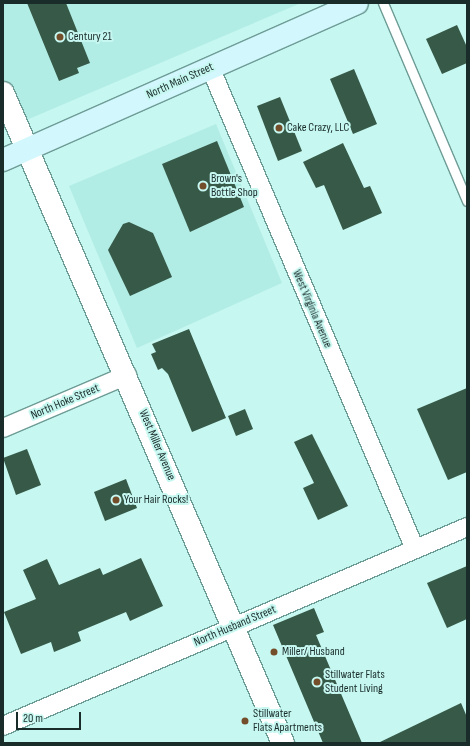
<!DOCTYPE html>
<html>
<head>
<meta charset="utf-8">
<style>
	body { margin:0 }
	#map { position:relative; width:470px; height:746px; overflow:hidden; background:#c6f7f0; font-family:"Sofia Sans Condensed",sans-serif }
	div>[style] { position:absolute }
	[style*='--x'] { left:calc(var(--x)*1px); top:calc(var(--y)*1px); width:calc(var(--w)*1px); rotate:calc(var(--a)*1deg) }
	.built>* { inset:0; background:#b2ede5 }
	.building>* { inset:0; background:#365948 }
	.roads { filter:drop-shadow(1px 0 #6e9c96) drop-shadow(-1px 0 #6e9c96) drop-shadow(0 1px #6e9c96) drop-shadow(0 -1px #6e9c96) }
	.service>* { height:9px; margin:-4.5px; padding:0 4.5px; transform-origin:4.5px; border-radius:4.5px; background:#fff }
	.minor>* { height:18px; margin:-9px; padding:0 9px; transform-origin:9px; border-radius:9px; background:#fff }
	.tertiary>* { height:22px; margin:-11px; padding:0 11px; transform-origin:11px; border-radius:11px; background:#fff }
	.secondary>* { height:22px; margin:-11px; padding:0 11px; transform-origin:11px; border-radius:11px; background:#d2f7fd }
	.dots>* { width:11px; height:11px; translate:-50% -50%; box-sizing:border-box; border:2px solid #c6f7f0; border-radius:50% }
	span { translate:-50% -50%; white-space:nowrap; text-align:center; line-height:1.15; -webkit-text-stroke:4px #c6f7f0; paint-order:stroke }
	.poi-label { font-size:12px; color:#192c2a }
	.left { translate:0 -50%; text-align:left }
	.street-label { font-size:12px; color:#192c2a }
	.frame { position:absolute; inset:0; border:4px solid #192c2a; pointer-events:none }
	.scale { position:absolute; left:16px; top:712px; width:65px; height:18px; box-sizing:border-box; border:2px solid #192c2a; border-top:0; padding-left:5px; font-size:12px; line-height:14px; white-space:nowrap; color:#192c2a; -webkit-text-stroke:3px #c6f7f0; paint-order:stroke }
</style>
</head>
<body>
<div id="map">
	<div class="built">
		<i style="clip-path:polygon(3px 3px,301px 3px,3px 130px)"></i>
		<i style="clip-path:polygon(216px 124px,282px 283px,137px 348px,69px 186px)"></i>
	</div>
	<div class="building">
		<i style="clip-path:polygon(27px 3px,66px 3px,90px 63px,77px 68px,79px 73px,59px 81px)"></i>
		<i style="clip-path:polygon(457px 25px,467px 47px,467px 63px,442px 74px,426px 39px)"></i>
		<i style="clip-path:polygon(354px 69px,377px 124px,353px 134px,330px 79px)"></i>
		<i style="clip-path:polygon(280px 97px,302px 151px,278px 161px,257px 106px)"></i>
		<i style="clip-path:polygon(217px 141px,244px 207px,190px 232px,162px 164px)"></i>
		<i style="clip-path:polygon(343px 143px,364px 188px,370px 186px,382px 213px,343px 230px,324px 185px,316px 188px,303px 162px)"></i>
		<i style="clip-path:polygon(129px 222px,153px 233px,172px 277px,130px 296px,108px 250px,123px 224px)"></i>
		<i style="clip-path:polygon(189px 329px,226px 418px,192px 432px,168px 374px,162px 368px,158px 370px,151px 354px,156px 352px,152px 344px)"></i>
		<i style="clip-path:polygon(467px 388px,467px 472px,448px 480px,417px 409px)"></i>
		<i style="clip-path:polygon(245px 409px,253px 429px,236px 436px,228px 416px)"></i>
		<i style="clip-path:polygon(312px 434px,348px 506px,318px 520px,303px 488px,314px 483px,294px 442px)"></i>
		<i style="clip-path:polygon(27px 449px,41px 485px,16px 495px,3px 458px)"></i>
		<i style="clip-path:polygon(126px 479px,137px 508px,105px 521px,94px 492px)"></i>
		<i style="clip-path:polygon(141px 558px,163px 606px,130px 621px,126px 612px,78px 632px,81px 641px,54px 652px,51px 642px,21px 654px,4px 612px,36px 599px,23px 570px,47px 559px,59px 585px,100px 568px,103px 575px)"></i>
		<i style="clip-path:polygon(467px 566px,467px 619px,447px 628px,427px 583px)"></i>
		<i style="clip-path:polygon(314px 608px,324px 632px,316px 635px,362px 743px,323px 743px,273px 625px)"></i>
		<i style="clip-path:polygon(461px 703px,467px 717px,467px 743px,378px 743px)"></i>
	</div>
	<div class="roads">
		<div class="service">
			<i style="--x:383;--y:3;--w:215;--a:67"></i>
		</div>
		<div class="minor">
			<i style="--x:210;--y:67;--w:524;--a:66.96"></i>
			<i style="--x:3;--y:428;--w:135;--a:-23.1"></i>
			<i style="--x:3;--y:726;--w:505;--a:-23.21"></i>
		</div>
		<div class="tertiary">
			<i style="--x:3;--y:93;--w:708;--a:66.7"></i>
		</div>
		<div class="secondary">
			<i style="--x:3;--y:160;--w:387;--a:-23.9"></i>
		</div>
	</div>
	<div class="dots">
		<i style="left:60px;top:37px;background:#744e2a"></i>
		<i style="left:279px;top:128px;background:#744e2a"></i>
		<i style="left:203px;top:186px;background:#744e2a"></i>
		<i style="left:116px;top:500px;background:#744e2a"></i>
		<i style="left:274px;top:652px;background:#744e2a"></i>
		<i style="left:317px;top:682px;background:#744e2a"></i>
		<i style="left:245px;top:721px;background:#744e2a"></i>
	</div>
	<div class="poi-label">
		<span class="left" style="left:68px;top:37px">Century 21</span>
		<span class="left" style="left:287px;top:128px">Cake Crazy, LLC</span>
		<span class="left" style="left:211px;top:186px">Brown's<br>Bottle Shop</span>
		<span class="left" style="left:124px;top:500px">Your Hair Rocks!</span>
		<span class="left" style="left:282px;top:652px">Miller/ Husband</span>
		<span class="left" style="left:325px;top:682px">Stillwater Flats<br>Student Living</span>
		<span class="left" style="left:253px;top:721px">Stillwater<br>Flats Apartments</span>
	</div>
	<div class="street-label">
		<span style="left:180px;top:81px;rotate:-24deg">North Main Street</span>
		<span style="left:312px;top:309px;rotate:67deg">West Virginia Avenue</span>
		<span style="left:65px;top:402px;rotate:-23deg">North Hoke Street</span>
		<span style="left:157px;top:445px;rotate:67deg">West Miller Avenue</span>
		<span style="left:235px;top:626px;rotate:-23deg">North Husband Street</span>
	</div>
	<div class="frame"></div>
	<div class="scale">20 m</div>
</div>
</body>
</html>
